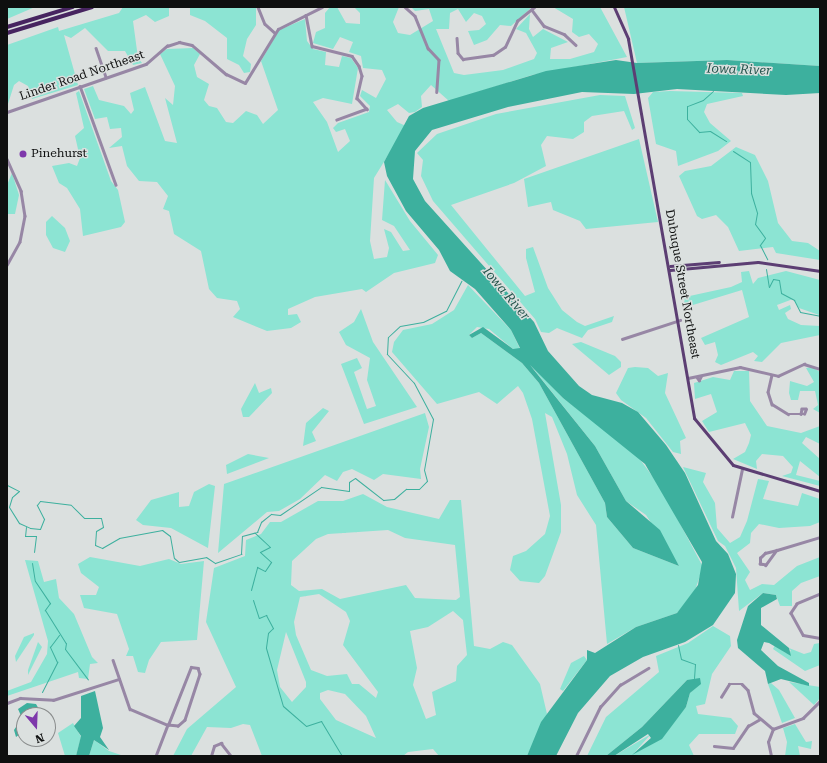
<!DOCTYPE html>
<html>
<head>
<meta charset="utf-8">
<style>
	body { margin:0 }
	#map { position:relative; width:827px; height:763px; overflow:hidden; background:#dbe0df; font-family:"Roboto Serif",serif }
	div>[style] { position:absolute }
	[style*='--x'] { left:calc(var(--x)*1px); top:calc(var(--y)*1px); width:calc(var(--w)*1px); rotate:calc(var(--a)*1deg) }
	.green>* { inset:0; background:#8ce4d3 }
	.water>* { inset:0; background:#3db09e }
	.stream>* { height:1px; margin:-0.5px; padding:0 0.5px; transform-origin:0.5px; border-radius:0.5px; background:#3db09e }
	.minor>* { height:2.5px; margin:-1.25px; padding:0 1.25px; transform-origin:1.25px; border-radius:1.25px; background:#9787a5 }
	.major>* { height:3px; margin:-1.5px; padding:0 1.5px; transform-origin:1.5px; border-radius:1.5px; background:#5c3e73 }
	.highway>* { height:4px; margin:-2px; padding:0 2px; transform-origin:2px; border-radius:2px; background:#472460 }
	.dots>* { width:11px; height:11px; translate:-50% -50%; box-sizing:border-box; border:2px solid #dbe0df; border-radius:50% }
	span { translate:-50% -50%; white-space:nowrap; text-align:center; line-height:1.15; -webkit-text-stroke:3px #dbe0df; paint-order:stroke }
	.street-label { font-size:12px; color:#0e0f0f }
	.poi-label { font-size:12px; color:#0e0f0f }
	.left { translate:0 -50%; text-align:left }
	.water-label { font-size:13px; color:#25554d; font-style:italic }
	.frame { position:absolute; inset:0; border:8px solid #0e0f0f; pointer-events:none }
	.north { position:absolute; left:16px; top:707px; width:40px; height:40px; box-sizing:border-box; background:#dbe0df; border:1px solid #898c8c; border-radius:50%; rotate:161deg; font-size:11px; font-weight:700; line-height:16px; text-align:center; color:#0e0f0f }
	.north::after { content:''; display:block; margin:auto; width:14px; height:18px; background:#7e38ab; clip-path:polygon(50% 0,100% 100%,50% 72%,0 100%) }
</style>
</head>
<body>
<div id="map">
	<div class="green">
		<i style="clip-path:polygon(7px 7px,35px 7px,7px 19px)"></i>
		<i style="clip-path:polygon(123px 7px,169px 7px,169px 16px,155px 22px,146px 15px,133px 21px,138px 58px,142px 63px,133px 65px,125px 51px,108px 51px,85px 28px,71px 38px,64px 35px,78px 85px,32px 99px,28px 86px,19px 81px,14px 85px,7px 107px,7px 45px,58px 27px,59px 31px,119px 13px)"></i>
		<i style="clip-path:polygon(190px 7px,256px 7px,256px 25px,247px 39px,243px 56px,251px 64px,250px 72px,244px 73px,239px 65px,227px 59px,227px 38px,205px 21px,190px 15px)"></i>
		<i style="clip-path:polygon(330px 7px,337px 7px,346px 23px,360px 24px,360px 13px,354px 7px,399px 7px,393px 22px,398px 33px,410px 35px,433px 21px,429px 9px,415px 11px,411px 7px,532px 7px,511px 26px,500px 25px,487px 40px,474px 45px,468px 31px,479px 30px,486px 24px,482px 16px,474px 13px,466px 22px,458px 9px,450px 13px,449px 29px,436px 29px,454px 73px,464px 75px,503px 70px,534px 59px,537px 53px,526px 33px,516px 29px,530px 14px,529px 29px,533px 37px,543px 29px,568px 42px,551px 48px,550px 59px,570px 59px,594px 52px,598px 44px,589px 34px,579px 37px,572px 32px,573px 19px,553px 7px,600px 7px,627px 57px,532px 75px,449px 101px,431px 85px,421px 96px,422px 107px,415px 112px,409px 113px,398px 104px,387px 110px,397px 122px,406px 126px,374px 178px,370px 241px,374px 259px,387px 257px,389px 248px,384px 229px,391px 232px,403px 251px,410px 250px,394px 226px,382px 220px,385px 180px,410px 221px,438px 255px,435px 263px,394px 273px,366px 292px,362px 289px,315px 297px,288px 309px,288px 315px,297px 314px,301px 322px,291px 328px,267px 331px,233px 317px,240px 309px,237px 301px,217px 298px,209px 289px,201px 251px,174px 234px,169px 211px,163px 209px,168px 196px,157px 182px,139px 181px,127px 166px,122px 146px,109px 148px,122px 137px,121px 128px,110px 129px,107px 117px,95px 119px,84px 89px,93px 86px,99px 100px,124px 106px,131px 114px,134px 110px,130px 93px,145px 87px,165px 141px,177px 143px,165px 98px,173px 105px,175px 86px,160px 54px,167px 49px,193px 48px,200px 54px,194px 65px,197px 77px,209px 84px,204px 100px,209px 106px,217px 108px,226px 122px,233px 123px,246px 111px,257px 115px,263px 124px,278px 110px,261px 61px,279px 30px,305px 19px,307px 41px,313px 49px,326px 52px,325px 65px,339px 67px,342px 56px,351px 58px,358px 68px,352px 104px,323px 98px,313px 102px,327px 122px,338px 152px,350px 141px,345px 129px,336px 132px,333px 128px,338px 123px,369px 112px,370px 106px,360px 96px,362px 90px,376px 98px,386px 79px,382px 70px,363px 68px,361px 56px,349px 52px,353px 42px,340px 37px,333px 49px,313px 43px,316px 32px,325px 28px,325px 13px)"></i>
		<i style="clip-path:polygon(624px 7px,820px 7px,820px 66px,727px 60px,637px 63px)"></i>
		<i style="clip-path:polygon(79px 91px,111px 181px,118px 190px,125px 222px,121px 227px,83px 236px,80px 209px,67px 188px,59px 183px,52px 166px,69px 163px,77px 166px,80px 158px,75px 136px,84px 128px,76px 93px)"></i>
		<i style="clip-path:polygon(670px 91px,742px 93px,743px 96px,707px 104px,704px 112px,710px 123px,731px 141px,718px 151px,678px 166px,676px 151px,656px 144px,648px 98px,653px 92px)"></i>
		<i style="clip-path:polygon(600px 95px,625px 96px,635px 128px,632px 130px,624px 111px,592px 116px,584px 122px,584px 132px,573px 139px,547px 136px,541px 145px,546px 166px,514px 183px,451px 205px,525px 296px,535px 292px,526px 258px,526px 249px,533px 247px,548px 288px,562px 310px,577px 322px,585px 326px,614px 316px,612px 322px,588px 330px,582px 338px,557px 328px,549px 333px,541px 332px,535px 319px,433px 201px,421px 176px,423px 160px,417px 153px,437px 134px,496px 114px)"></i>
		<i style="clip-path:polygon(639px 139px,658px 222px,586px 229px,580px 221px,553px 210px,551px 202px,528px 207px,524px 179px)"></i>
		<i style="clip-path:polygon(736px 147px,755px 155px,768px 181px,778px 223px,792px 241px,808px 243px,820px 251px,820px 260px,776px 253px,773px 247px,739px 251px,728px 227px,716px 215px,702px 219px,697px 216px,679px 176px,685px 171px,711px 166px)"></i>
		<i style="clip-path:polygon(12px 173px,19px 195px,15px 214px,7px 214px,7px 185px)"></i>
		<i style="clip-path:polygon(52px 216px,65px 228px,70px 241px,65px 252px,53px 248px,46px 235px,46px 222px)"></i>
		<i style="clip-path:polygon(749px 271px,753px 284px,758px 278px,786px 271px,820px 280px,819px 315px,799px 308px,793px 299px,777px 305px,779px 310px,790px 305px,791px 309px,785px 313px,788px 319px,801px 325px,820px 326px,820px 335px,781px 343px,762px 362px,754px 361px,758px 356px,753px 352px,721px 365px,715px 362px,718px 355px,715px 342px,705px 345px,701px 338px,749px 317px,742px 290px,683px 308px,685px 297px,731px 287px,742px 282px,741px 272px)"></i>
		<i style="clip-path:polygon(468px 285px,511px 330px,520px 349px,513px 349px,489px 329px,477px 327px,469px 335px,472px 338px,481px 333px,522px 363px,539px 383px,605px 503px,607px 517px,633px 548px,679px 566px,646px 515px,626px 501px,595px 446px,528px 362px,563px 398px,636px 454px,661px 488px,703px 567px,693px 596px,677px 613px,636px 627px,607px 644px,596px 525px,577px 495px,567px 454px,552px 417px,545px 413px,561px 505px,561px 532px,545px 576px,539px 583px,520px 581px,510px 570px,513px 556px,526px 551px,545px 534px,550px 516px,532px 419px,523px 393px,518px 386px,497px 404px,479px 392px,437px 404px,392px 352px,394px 342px,403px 330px,432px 324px,454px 310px)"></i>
		<i style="clip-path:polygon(361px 309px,373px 342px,417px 407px,364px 424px,341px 364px,357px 358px,362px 368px,354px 372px,367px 409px,376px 406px,367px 380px,370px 358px,346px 345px,339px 332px,354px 322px)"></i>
		<i style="clip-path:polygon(581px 342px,615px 356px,621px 362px,621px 367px,609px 375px,572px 344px)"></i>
		<i style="clip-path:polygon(635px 367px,648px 368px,658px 376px,668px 373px,665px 393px,686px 438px,680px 441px,681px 454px,673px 452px,646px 418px,621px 400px,616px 393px,628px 368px)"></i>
		<i style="clip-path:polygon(812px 367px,820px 372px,820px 413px,813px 409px,818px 405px,815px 391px,800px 391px,798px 400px,791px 400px,789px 393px,790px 381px,807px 386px,814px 382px,806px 368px)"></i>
		<i style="clip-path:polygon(734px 371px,749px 371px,750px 401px,767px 426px,801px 433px,820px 426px,820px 444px,806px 437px,802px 443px,820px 459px,820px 477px,800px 461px,796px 475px,820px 481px,820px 486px,782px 476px,791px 473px,793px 467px,783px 456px,762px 454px,756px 461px,757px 469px,733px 459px,745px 452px,749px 443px,751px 435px,745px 423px,709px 432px,702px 421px,717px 412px,711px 394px,695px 399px,694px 383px,713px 377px,730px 380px)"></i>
		<i style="clip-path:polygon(255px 383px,259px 393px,271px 388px,272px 393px,249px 417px,243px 417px,241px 409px)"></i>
		<i style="clip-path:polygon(323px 408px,329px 411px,312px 432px,316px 441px,303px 446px,306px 423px)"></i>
		<i style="clip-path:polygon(425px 413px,429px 427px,420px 469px,421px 479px,383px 474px,374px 480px,352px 469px,343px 472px,337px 481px,325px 475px,300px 499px,279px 511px,267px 512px,218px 553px,224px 484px)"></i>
		<i style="clip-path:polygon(248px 454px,269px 458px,227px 474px,226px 465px)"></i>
		<i style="clip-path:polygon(683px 467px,706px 473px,703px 482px,715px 503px,717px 528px,730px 543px,740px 537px,747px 521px,758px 479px,769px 481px,763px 499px,798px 506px,802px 493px,820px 499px,820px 522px,810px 526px,779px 528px,759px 524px,751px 533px,750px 543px,737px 553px,750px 572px,745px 580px,750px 590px,762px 584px,774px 585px,797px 566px,820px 557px,820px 576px,801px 583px,792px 591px,792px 606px,780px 606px,776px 595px,763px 593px,739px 611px,736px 568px,725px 546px,718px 541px)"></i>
		<i style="clip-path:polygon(209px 484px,215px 486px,208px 548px,171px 528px,143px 525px,136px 520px,151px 500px,179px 492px,179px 507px,189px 506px,194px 492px)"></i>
		<i style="clip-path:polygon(evenodd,363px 494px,387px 507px,439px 519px,450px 500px,461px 500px,474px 646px,490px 649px,503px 642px,512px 645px,540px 684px,547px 714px,527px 756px,439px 756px,433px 749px,408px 752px,403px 756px,262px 756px,250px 725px,243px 724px,231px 728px,207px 727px,191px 756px,173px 756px,187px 729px,236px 687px,206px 622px,214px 568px,245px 556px,246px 540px,261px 534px,270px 522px,281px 522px,318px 501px,343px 501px,363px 494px,388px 530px,405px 538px,455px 545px,460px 597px,456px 600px,415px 598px,406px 585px,340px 599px,322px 589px,299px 591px,291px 585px,292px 561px,316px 539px,328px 534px,388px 530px,363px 494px,319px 594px,346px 612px,350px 621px,343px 645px,378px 692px,376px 698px,359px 684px,352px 684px,347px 674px,327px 676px,311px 670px,296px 635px,294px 622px,300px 597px,319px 594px,363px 494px,453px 611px,463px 620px,467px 655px,457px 666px,456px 681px,432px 692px,436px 715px,426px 719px,413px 685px,417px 668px,410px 631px,428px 627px,453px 611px,363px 494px,286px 632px,306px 682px,306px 687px,292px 702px,280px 687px,277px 670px,286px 632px,363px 494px,328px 690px,345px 694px,366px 716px,376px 738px,336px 720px,320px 699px,320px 693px,328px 690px)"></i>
		<i style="clip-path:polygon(90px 557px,140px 566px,169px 559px,181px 564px,204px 561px,197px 640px,161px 642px,149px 660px,145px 673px,138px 672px,133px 656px,126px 656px,129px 649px,117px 614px,84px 608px,80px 595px,96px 595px,99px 587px,81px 573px,78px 564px)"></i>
		<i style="clip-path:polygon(25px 560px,38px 561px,44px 582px,56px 579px,59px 598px,74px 614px,92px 657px,98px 663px,90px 664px,88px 679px,79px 678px,78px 672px,7px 696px,7px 691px,31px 682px,47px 654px,48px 641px)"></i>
		<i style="clip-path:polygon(713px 626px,730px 636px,731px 646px,712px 674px,705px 704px,696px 706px,698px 714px,731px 718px,738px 726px,735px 734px,699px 734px,689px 745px,694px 756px,614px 756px,651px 734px,633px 754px,686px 707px,690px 693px,700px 684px,687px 680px,642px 727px,606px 756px,587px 756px,606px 717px,659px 672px,656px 656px,688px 643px)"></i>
		<i style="clip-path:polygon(34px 633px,34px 635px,16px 662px,15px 656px,24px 637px)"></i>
		<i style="clip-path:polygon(38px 642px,42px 647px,28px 675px,28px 670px)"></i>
		<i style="clip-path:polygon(820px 643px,820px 665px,805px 671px,773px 649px,775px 645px,786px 653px,791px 651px,789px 648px,804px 654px,811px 652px,814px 644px)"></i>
		<i style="clip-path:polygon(584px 656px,587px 660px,563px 691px,560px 689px,571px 663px)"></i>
		<i style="clip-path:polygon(789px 682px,820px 687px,820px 698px,814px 705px)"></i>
		<i style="clip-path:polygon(771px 683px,779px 690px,795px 718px,782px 723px,768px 684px)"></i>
		<i style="clip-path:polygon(73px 723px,81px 737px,76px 756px,65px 756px,58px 733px)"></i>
		<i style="clip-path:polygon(795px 724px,806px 742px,812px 741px,811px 749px,798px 746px,800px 756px,785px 756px,787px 742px,783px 728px)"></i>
		<i style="clip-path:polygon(94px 740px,109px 751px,124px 756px,89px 756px)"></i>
	</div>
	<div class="water">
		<i style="clip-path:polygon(616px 60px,637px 63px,727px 60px,820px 66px,820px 93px,786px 95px,677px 89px,634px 94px,582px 92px,508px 107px,432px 130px,415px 151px,413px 179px,425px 201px,534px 322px,548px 351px,579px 386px,592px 395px,622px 403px,638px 412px,666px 445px,685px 473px,716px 541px,728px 554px,736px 574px,735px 593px,713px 625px,685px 642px,643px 657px,610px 676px,578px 713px,556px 756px,527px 756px,541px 722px,587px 660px,587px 650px,595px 653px,636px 627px,677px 613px,698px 585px,702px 562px,645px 464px,563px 398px,530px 365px,595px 446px,626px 501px,660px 530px,679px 566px,633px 548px,607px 517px,605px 503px,539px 383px,522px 363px,481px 333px,472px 338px,469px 335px,483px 327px,513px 349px,520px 348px,511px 330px,475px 289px,450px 271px,439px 250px,406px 211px,387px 176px,384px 162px,409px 116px,423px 108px,546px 71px)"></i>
		<i style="clip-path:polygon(763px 593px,776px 595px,777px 599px,761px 608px,761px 625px,789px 648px,791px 656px,769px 643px,764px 642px,761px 650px,778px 666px,809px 683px,809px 686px,781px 679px,768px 684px,765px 671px,738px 648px,737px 640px,748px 606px)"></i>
		<i style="clip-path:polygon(700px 678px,701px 684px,690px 693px,686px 707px,662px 739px,632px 755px,651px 738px,648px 734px,614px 756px,606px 756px,642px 727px,687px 680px)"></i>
		<i style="clip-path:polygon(95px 691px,103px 728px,100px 737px,109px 750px,94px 740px,89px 756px,76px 756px,81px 736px,74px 726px,81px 718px,81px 696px)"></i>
		<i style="clip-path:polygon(27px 703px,36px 704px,40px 711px,37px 715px,24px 715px,24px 731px,16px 737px,14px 730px,22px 718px,18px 709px)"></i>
	</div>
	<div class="stream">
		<i style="--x:713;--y:91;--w:13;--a:138"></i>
		<i style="--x:703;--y:100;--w:17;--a:159"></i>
		<i style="--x:687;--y:106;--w:13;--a:90"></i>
		<i style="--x:687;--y:119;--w:18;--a:47"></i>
		<i style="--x:699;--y:132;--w:11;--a:-5"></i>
		<i style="--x:710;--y:131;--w:19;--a:32"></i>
		<i style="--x:733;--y:151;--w:20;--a:33"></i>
		<i style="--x:750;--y:162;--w:31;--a:88"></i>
		<i style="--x:751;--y:193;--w:21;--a:73"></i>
		<i style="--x:757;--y:213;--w:11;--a:100"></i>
		<i style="--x:755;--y:224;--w:17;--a:54"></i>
		<i style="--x:765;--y:238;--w:9;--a:126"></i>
		<i style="--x:760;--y:245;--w:16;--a:63"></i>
		<i style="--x:766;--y:269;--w:18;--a:81"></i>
		<i style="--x:769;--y:287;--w:9;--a:-63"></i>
		<i style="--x:773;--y:279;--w:6;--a:9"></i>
		<i style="--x:779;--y:280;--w:13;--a:81"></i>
		<i style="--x:781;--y:293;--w:15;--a:28"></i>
		<i style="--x:794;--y:300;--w:13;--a:63"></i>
		<i style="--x:800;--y:312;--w:20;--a:11"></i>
		<i style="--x:7;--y:485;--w:13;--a:27"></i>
		<i style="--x:19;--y:491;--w:9;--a:139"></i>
		<i style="--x:12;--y:497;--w:10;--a:107"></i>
		<i style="--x:9;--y:507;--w:19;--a:58"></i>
		<i style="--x:19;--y:523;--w:12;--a:24"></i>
		<i style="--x:30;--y:528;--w:10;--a:6"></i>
		<i style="--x:40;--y:529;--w:11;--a:-68"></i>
		<i style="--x:44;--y:519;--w:16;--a:-117"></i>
		<i style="--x:37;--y:505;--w:5;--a:-53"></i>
		<i style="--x:40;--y:501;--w:31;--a:7"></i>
		<i style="--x:71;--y:505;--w:18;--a:45"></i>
		<i style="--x:84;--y:518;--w:17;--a:0"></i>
		<i style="--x:101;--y:518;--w:9;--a:77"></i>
		<i style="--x:103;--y:527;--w:8;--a:150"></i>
		<i style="--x:96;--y:531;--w:14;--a:94"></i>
		<i style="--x:95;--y:545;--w:8;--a:23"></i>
		<i style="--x:102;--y:548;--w:20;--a:-30"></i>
		<i style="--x:119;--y:538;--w:44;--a:-10.5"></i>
		<i style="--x:162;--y:530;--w:10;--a:37"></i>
		<i style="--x:170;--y:536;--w:22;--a:80"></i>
		<i style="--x:174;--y:558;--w:6;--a:39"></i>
		<i style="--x:179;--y:562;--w:27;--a:-10"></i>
		<i style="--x:206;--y:557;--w:11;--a:34"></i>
		<i style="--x:215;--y:563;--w:28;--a:-19"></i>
		<i style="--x:241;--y:554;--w:18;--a:-87"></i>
		<i style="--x:242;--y:536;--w:16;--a:-15"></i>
		<i style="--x:257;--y:532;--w:11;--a:-68"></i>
		<i style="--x:261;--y:522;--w:13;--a:-39"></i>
		<i style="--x:271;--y:514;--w:9;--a:6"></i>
		<i style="--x:280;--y:515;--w:50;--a:-34.3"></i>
		<i style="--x:321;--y:487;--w:28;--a:8"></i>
		<i style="--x:349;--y:491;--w:9;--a:-90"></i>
		<i style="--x:349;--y:482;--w:7;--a:-34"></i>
		<i style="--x:355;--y:478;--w:36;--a:38"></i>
		<i style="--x:383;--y:500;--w:11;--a:-5"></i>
		<i style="--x:394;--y:499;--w:16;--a:-40"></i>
		<i style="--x:406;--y:489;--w:13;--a:0"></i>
		<i style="--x:419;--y:489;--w:11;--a:-45"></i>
		<i style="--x:427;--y:481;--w:11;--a:-105"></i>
		<i style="--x:424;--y:470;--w:52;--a:-80"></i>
		<i style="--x:433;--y:419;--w:41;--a:-117.8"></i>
		<i style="--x:414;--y:383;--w:40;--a:-133"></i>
		<i style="--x:387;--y:354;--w:17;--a:-87"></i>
		<i style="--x:388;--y:337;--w:16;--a:-43"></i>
		<i style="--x:400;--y:326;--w:23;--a:-10"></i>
		<i style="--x:423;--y:322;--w:25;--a:-26"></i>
		<i style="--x:446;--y:311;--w:34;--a:-63"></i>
		<i style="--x:26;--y:527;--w:9;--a:96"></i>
		<i style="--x:25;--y:536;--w:11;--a:0"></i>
		<i style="--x:36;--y:536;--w:16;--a:97"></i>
		<i style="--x:32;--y:563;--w:18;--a:81"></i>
		<i style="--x:35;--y:581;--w:27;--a:56"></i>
		<i style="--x:50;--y:603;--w:9;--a:126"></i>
		<i style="--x:45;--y:610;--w:39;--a:58"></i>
		<i style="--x:66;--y:643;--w:6;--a:99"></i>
		<i style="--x:65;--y:649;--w:38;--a:53"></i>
		<i style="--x:251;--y:590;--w:24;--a:-75"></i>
		<i style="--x:257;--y:567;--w:9;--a:27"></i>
		<i style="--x:265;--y:571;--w:11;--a:-56"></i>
		<i style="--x:271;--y:562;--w:15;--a:-138"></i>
		<i style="--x:260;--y:552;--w:11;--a:-27"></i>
		<i style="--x:270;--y:547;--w:21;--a:-137"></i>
		<i style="--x:253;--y:600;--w:19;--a:72"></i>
		<i style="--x:259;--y:618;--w:8;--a:-23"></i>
		<i style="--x:266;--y:615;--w:15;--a:62"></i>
		<i style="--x:273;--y:628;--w:7;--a:135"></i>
		<i style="--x:268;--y:633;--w:15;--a:98"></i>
		<i style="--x:266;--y:648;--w:60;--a:73.7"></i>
		<i style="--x:283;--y:706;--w:30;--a:41"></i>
		<i style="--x:306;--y:726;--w:16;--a:-18"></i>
		<i style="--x:321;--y:721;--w:41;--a:59"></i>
		<i style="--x:678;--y:645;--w:14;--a:78"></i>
		<i style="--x:681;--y:659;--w:15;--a:20"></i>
		<i style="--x:695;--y:664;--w:14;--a:94"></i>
		<i style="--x:42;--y:692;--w:34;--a:-63"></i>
		<i style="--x:57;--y:662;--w:17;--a:-115"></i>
		<i style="--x:50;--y:647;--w:15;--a:-53"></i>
	</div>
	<div class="minor">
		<i style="--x:258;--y:7;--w:18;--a:68"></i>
		<i style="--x:265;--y:24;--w:13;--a:42"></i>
		<i style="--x:405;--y:7;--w:13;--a:42"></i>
		<i style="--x:415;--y:16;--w:35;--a:68"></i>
		<i style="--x:428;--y:48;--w:16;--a:47"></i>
		<i style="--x:439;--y:60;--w:32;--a:94"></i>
		<i style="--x:532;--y:10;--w:20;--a:53"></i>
		<i style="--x:544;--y:26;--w:22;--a:22"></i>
		<i style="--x:564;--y:34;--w:16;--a:43"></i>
		<i style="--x:306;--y:15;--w:32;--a:79"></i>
		<i style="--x:312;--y:46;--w:41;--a:14"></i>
		<i style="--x:352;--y:56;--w:12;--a:55"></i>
		<i style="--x:359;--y:66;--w:10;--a:73"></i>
		<i style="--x:362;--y:76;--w:23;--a:103"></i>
		<i style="--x:357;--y:98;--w:15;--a:48"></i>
		<i style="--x:367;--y:109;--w:32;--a:160"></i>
		<i style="--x:457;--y:38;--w:15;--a:86"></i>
		<i style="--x:458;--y:53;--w:8;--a:50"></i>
		<i style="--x:463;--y:59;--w:30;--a:-8"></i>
		<i style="--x:493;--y:55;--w:14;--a:-34"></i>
		<i style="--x:505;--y:47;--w:29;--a:-65"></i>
		<i style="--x:517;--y:21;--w:22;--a:-39"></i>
		<i style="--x:96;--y:48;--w:31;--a:71"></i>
		<i style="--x:80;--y:86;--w:105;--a:70"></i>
		<i style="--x:7;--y:112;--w:147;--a:-19.1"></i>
		<i style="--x:146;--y:64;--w:28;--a:-41"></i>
		<i style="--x:167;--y:46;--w:13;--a:-18"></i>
		<i style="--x:179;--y:42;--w:13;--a:13"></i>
		<i style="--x:192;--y:45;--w:45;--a:40.5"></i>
		<i style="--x:226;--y:74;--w:21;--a:25"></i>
		<i style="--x:245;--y:83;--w:63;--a:-58.6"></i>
		<i style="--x:278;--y:29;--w:49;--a:-26.6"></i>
		<i style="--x:7;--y:159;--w:35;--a:66"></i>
		<i style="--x:21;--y:191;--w:25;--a:81"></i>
		<i style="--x:25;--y:216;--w:26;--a:101"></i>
		<i style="--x:20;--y:242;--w:26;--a:119"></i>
		<i style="--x:622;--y:339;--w:61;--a:-18.1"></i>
		<i style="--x:772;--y:375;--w:17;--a:103"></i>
		<i style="--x:768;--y:392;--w:13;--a:72"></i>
		<i style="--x:772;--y:404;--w:19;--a:32"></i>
		<i style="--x:788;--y:414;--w:16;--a:0"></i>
		<i style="--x:804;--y:414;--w:5;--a:-68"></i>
		<i style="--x:806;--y:409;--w:4;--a:180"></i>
		<i style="--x:802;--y:409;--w:5;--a:101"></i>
		<i style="--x:697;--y:377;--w:4;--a:56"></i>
		<i style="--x:699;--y:380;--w:4;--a:-63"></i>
		<i style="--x:688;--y:378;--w:53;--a:-11.9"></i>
		<i style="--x:740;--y:367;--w:39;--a:13"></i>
		<i style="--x:778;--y:376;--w:29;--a:-25"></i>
		<i style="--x:804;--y:364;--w:17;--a:17"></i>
		<i style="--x:732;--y:517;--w:49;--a:-78.2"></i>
		<i style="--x:777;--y:550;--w:19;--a:126"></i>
		<i style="--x:766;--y:565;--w:6;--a:-171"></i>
		<i style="--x:760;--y:564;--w:6;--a:-90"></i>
		<i style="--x:760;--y:558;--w:7;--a:-45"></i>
		<i style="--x:765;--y:553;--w:12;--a:-14"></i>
		<i style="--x:777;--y:550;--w:45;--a:-16.8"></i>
		<i style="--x:820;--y:594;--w:25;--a:157"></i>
		<i style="--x:797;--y:604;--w:11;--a:124"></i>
		<i style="--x:791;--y:613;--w:25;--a:61"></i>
		<i style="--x:803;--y:635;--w:17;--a:10"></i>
		<i style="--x:113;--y:660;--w:52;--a:70.9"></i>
		<i style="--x:130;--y:709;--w:41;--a:22.8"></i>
		<i style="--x:168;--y:725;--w:33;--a:111"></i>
		<i style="--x:191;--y:667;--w:7;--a:8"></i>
		<i style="--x:198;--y:668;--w:6;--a:72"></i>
		<i style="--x:200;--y:674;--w:48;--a:108.1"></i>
		<i style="--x:185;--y:720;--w:9;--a:139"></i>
		<i style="--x:178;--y:726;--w:10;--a:-174"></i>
		<i style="--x:168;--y:725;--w:62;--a:-68.4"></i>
		<i style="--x:721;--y:697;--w:15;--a:-58"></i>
		<i style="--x:729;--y:684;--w:13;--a:0"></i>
		<i style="--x:742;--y:684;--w:8;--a:45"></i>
		<i style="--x:748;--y:690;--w:24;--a:75"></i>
		<i style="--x:754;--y:713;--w:25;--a:40"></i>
		<i style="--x:7;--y:703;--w:14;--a:-21"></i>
		<i style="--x:20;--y:698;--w:33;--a:3"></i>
		<i style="--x:53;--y:700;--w:69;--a:-17.7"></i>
		<i style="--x:773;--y:729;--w:32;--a:-20"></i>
		<i style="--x:803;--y:718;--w:24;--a:-45"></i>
		<i style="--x:714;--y:746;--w:19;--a:6"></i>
		<i style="--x:733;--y:748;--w:27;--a:-56"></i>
		<i style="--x:748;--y:726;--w:14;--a:-30"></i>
		<i style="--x:211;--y:756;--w:10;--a:-73"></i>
		<i style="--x:214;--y:746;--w:8;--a:-23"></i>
		<i style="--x:221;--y:743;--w:16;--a:52"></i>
		<i style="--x:576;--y:756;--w:55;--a:-63.9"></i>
		<i style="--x:600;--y:707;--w:30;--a:-48"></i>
		<i style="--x:620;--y:685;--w:33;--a:-31"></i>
		<i style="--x:771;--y:756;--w:14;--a:-102"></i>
		<i style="--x:768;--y:742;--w:14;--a:-69"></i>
	</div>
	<div class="major">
		<i style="--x:614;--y:7;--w:35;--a:66"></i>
		<i style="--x:628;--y:39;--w:385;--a:80.1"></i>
		<i style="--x:694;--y:418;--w:61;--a:50.3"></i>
		<i style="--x:733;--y:465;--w:91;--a:16.6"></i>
		<i style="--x:670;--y:266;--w:49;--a:-4.7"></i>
		<i style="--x:670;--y:270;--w:88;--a:-5.2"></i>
		<i style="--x:758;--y:262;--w:63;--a:8.3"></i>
	</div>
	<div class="highway">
		<i style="--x:7;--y:27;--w:69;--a:-16.9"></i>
		<i style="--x:7;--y:33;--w:89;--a:-17"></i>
	</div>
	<div class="dots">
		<i style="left:23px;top:154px;background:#7e38ab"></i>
	</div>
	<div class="street-label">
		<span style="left:82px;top:76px;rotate:-19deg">Linder Road Northeast</span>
		<span style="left:682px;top:284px;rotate:80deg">Dubuque Street Northeast</span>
	</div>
	<div class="poi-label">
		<span class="left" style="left:31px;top:154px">Pinehurst</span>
	</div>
	<div class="water-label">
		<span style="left:739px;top:70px;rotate:2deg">Iowa River</span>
		<span style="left:506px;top:294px;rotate:50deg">Iowa River</span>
	</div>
	<div class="frame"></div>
	<div class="north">N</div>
</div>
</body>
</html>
